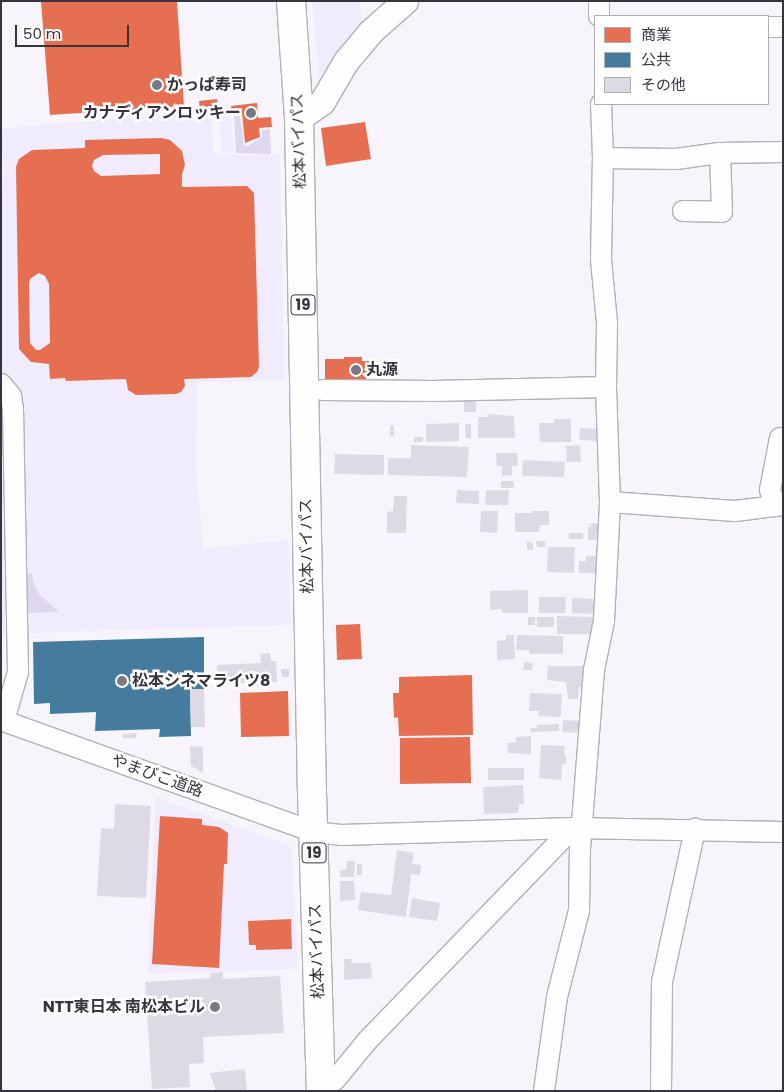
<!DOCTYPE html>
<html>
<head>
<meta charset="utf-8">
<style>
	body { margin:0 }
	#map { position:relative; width:784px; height:1092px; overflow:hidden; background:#f7f5fb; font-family:Poppins,"Noto Sans JP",sans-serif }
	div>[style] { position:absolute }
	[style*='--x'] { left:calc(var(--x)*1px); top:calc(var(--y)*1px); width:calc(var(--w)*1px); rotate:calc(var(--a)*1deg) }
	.built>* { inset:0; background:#f1ecfd }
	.green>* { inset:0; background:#ded7ed }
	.shops>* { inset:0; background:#e76f51 }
	.public>* { inset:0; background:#457b9d }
	.building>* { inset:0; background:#dddae6 }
	.roads { filter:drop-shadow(1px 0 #b2b0b7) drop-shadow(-1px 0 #b2b0b7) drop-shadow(0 1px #b2b0b7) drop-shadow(0 -1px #b2b0b7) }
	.minor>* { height:20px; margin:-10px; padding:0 10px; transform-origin:10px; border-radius:10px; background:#fefefe }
	.major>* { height:25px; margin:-12.5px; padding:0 12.5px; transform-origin:12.5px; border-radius:12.5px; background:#fefefe }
	.highway>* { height:28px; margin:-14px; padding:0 14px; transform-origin:14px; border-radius:14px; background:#fefefe }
	.dots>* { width:14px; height:14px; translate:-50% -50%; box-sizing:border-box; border:2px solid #fff; border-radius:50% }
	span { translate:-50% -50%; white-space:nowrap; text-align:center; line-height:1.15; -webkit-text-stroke:5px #fff; paint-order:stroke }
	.shield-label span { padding:1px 4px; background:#fff; border:1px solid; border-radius:4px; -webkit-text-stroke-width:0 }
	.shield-label { font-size:15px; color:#37343e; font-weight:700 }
	.poi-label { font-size:16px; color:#37343e; font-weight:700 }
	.left { translate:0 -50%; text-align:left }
	.right { translate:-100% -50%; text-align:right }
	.street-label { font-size:16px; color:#37343e }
	.frame { position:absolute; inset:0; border:2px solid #37343e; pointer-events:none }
	.legend { position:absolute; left:594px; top:15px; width:175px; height:90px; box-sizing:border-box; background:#fff; border:1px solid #afaeb2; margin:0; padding:6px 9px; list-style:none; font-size:15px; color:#37343e }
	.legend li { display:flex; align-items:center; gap:10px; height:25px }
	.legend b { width:25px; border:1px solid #afaeb2 }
	.scale { position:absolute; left:15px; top:25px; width:114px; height:22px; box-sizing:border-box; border:2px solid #37343e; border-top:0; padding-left:6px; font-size:15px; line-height:18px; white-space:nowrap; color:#37343e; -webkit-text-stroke:4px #fff; paint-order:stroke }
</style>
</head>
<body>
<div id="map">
	<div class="built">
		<i style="clip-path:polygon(312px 1px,359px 1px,363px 28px,320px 86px)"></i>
		<i style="clip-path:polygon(230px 104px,234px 152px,222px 154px,218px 105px)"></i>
		<i style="clip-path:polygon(179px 112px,211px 112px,214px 151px,216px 155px,280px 154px,285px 380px,198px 382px,196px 463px,203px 548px,289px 540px,291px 625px,2px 634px,1px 208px,3px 169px,1px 129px)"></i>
		<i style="clip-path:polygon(155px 797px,286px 844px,292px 849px,298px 969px,148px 974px)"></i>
	</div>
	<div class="green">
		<i style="clip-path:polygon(234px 116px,240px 116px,244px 145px,248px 146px,262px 137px,262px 130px,270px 129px,271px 154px,236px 153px)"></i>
		<i style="clip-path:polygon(28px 574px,32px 574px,34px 585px,40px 595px,59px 612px,28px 613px)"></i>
	</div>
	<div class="shops">
		<i style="clip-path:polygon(177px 1px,184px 106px,50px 115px,41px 2px)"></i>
		<i style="clip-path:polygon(217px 99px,218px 108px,200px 110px,199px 101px)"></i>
		<i style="clip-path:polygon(257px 103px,258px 118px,271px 117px,272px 127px,259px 128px,260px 137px,245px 143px,242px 113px,232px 114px,231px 106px)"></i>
		<i style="clip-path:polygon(365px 122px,371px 159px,326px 166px,321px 128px)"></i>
		<i style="clip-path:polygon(evenodd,162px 138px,170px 140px,182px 151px,185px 165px,182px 174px,182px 187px,247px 186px,254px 193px,259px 367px,257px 372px,251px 377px,184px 379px,185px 386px,181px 392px,176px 394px,136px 395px,128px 390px,126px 379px,66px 381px,65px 378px,50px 379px,49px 364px,31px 362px,19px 349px,16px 167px,19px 159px,32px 150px,85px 148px,85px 140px,162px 138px,160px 154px,160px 174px,101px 176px,94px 171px,92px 166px,94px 160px,103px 155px,160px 154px,162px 138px,39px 273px,45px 276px,49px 284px,50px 343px,40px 350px,36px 350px,30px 343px,29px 282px,31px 278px,39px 273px)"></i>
		<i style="clip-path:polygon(344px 357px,362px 357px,362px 361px,369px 361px,369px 381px,325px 387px,325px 359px,344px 359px)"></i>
		<i style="clip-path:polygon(360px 624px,362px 659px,337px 660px,336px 625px)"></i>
		<i style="clip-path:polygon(472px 675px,473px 735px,399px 736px,398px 717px,394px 718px,393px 693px,399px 693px,399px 677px)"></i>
		<i style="clip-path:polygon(288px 691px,289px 736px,241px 737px,240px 693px)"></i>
		<i style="clip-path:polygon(470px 737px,471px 783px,400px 784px,400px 738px)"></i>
		<i style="clip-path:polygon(160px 816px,202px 819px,202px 825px,219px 827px,228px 833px,227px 864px,224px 864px,219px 968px,152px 964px)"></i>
		<i style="clip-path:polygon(291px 919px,292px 949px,256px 950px,256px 945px,249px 945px,248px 921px)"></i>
	</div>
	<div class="public">
		<i style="clip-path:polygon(204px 637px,204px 689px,190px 689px,191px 736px,159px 737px,160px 729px,95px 731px,96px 712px,50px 714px,50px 703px,34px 704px,33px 642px)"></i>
	</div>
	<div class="building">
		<i style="clip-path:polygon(476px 400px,476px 412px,464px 412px,464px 401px)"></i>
		<i style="clip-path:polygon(488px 414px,514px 416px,515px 438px,478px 438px,478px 417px,487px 417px)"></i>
		<i style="clip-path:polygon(554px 419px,571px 419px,571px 442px,540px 442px,539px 423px,554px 423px)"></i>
		<i style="clip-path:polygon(459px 423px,459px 441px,426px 442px,426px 424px)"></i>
		<i style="clip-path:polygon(465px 424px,471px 424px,471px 438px,466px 438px)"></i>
		<i style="clip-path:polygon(390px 425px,394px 425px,394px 436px,390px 436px)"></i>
		<i style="clip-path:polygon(580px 428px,598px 429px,598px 441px,579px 440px)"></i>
		<i style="clip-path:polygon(414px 437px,423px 437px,423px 442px,414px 442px)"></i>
		<i style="clip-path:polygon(411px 445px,469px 447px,467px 477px,388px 475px,388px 458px,411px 458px)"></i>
		<i style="clip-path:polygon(580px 445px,581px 462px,567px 462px,566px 446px)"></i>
		<i style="clip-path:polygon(496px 453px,517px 453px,518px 466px,512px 466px,512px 475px,502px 476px,502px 466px,497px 466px)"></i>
		<i style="clip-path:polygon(335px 454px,384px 455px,384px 475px,334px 474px)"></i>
		<i style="clip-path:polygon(523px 460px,565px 462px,564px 477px,522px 476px)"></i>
		<i style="clip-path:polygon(501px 481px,514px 481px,514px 488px,501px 488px)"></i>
		<i style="clip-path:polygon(457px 490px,479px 491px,479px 504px,456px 503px)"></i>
		<i style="clip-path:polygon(486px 490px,509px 490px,508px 505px,485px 505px)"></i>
		<i style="clip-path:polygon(394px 496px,407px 496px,406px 533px,387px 533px,387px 512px,393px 511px)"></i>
		<i style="clip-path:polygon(481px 511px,498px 511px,497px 533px,480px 532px)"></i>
		<i style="clip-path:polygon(532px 511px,549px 511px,549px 525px,540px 525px,539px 532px,515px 532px,515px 513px,532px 513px)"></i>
		<i style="clip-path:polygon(591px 523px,601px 523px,601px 540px,588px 540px,588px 527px,591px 527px)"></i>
		<i style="clip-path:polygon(569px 533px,583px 533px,583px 539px,569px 539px)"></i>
		<i style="clip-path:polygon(536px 541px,545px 541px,545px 547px,537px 547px)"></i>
		<i style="clip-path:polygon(527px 542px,533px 543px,533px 550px,527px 550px)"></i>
		<i style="clip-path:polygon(548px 547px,575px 547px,574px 573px,547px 572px)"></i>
		<i style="clip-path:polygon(586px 556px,600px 556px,600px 573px,579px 573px,579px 561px,586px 561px)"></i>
		<i style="clip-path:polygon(528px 590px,528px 613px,502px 613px,502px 609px,490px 610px,490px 591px)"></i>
		<i style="clip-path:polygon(539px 597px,566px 597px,565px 613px,539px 613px)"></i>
		<i style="clip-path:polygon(572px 598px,597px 599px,596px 614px,572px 613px)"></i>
		<i style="clip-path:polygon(557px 616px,595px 617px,595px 634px,557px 634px)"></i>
		<i style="clip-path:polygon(528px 617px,535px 617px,535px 625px,528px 625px)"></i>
		<i style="clip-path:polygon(537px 617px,554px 617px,554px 627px,537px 627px)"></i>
		<i style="clip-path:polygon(506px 635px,514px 635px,515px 659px,497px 660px,497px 641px,506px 640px)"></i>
		<i style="clip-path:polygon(517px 635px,563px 636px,563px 654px,529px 654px,529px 650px,516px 650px)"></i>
		<i style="clip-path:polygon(270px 653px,271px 661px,276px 661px,277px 682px,218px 684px,217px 665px,261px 663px,260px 654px)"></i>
		<i style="clip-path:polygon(524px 662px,533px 663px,532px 670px,523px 670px)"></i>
		<i style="clip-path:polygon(548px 666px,584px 666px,584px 687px,579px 687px,578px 699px,568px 699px,566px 682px,547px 680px)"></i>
		<i style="clip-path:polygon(281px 669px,289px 669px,289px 677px,282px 677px)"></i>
		<i style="clip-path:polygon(190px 689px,204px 689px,205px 727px,191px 727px)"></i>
		<i style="clip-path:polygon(530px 693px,562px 694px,561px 715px,559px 717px,538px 716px,539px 711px,529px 711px)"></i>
		<i style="clip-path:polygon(563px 720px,583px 721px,581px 733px,562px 732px)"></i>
		<i style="clip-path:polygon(559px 724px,559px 731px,531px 732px,530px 728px,537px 728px,537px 725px)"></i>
		<i style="clip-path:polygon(137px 733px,136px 738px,123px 738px,123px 734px)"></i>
		<i style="clip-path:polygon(531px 736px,531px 754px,508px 753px,507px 743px,516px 742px,516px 737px)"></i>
		<i style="clip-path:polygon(541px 745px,565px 746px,564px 754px,566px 756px,566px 764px,562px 764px,561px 780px,539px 778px)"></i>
		<i style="clip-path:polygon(190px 746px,203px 747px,203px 773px,191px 766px)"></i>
		<i style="clip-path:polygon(488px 768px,524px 768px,524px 780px,488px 780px)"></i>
		<i style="clip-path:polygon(523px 785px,524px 804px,519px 804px,518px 813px,484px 814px,483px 787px)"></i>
		<i style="clip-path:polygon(115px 804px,151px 806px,146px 898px,97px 896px,101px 828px,114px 829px)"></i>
		<i style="clip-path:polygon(397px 850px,414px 853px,412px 864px,421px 865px,420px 875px,411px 874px,406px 917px,358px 910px,361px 892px,391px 895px)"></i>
		<i style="clip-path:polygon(347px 861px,355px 861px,354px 877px,340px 877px,340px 870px,346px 870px)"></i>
		<i style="clip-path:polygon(357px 864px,362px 864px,362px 875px,357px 875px)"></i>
		<i style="clip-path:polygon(340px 881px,354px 881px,355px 900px,340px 901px)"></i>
		<i style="clip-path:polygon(412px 898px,440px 903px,437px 921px,409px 917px)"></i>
		<i style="clip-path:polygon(344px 959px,351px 959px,352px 963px,371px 963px,372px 978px,344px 980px)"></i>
		<i style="clip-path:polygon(223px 972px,223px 979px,280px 976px,284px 1033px,203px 1037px,204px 1063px,189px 1064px,190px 1087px,152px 1089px,145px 982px,210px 978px,210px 973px)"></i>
		<i style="clip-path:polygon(245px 1069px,247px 1091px,216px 1091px,210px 1073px)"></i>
	</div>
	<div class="roads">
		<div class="minor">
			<i style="--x:599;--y:16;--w:15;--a:-90"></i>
			<i style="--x:768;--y:27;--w:15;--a:0"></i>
			<i style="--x:603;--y:158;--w:73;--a:0.8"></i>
			<i style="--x:676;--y:159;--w:44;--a:-7.8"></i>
			<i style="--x:720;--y:153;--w:63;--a:-0.9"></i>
			<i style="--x:683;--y:211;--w:39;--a:1"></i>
			<i style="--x:722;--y:212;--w:59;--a:-91.9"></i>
			<i style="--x:1;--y:384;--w:16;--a:50"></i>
			<i style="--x:11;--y:396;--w:13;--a:81"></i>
			<i style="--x:13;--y:409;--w:263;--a:88.9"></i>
			<i style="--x:18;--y:672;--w:51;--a:105.9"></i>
			<i style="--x:322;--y:390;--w:111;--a:0.5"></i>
			<i style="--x:433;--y:391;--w:173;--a:-1.3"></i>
			<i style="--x:610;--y:502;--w:125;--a:4.1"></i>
			<i style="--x:735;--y:511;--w:48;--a:-7.1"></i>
			<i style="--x:776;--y:506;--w:17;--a:-111"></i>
			<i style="--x:770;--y:490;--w:53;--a:-79.1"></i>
			<i style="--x:1;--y:720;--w:331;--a:19.7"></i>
			<i style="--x:313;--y:832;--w:28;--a:6"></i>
			<i style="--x:341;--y:835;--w:232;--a:-1.7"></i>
			<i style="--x:573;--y:828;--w:210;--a:1.1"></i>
			<i style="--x:321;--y:1090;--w:17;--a:-36"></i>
			<i style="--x:335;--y:1080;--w:50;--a:-50.6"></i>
			<i style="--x:367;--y:1041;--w:296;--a:-46"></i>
			<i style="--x:544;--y:1091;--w:95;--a:-82.1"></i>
			<i style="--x:557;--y:997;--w:89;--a:-75.7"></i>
			<i style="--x:579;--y:911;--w:63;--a:-89.1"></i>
			<i style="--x:580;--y:848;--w:179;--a:-85.5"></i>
			<i style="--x:594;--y:670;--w:50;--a:-78.5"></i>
			<i style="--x:604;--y:621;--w:119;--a:-87.1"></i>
			<i style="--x:610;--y:502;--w:115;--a:-92"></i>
			<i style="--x:606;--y:387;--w:64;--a:-89.1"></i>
			<i style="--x:607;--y:323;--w:64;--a:-95.4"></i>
			<i style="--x:601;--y:259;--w:101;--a:-88.9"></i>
			<i style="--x:603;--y:158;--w:54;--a:-92.1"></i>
			<i style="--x:661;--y:1091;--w:109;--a:-89.5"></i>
			<i style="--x:662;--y:982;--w:157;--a:-77.8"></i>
		</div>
		<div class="major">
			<i style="--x:299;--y:118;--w:28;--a:-35"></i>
			<i style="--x:322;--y:102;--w:48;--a:-59.7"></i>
			<i style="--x:346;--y:61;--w:38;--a:-50"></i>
			<i style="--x:370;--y:32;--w:47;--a:-41.5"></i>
		</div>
		<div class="highway">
			<i style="--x:291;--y:1;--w:117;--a:86.1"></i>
			<i style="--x:299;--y:118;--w:674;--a:88.9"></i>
			<i style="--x:312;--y:792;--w:299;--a:88.3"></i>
		</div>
	</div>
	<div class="dots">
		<i style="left:157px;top:85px;background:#7a7880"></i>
		<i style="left:251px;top:113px;background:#7a7880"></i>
		<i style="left:356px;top:370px;background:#7a7880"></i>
		<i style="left:122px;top:681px;background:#7a7880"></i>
		<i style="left:215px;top:1007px;background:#7a7880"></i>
	</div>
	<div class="shield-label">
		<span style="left:303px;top:305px">19</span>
		<span style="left:314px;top:853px">19</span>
	</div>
	<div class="poi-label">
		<span class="left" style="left:167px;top:85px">かっぱ寿司</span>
		<span class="right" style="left:241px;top:113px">カナディアンロッキー</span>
		<span class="left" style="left:366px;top:370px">丸源</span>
		<span class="left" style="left:132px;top:681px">松本シネマライツ8</span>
		<span class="right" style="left:205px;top:1007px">NTT東日本 南松本ビル</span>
	</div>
	<div class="street-label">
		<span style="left:299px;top:141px;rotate:-92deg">松本バイパス</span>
		<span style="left:307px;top:546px;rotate:-91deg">松本バイパス</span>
		<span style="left:157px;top:776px;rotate:20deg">やまびこ道路</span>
		<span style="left:317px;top:951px;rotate:-92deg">松本バイパス</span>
	</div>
	<div class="frame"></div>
	<ul class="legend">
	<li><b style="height:14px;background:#e76f51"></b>商業</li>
	<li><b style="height:14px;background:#457b9d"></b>公共</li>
	<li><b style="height:14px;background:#dddae6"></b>その他</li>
	</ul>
	<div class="scale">50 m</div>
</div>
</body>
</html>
